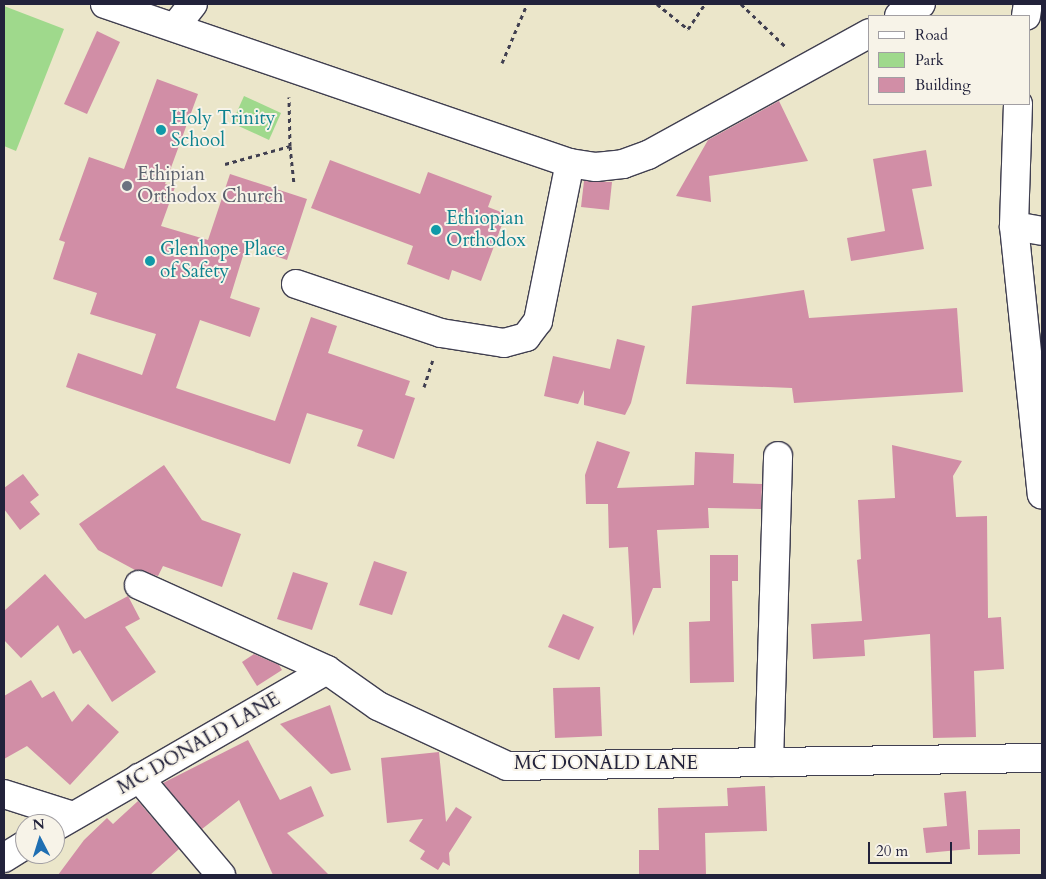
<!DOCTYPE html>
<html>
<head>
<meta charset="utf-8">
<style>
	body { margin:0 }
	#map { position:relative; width:1046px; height:879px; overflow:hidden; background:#ebe6ca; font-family:Cardo,serif }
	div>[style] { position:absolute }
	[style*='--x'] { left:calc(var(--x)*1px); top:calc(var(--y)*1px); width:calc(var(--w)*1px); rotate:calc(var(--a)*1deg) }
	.green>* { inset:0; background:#9fd98c }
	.building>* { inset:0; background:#d18ea6 }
	.path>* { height:3px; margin-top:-1.5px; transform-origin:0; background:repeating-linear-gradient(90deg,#403f50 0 4px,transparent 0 8px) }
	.roads { filter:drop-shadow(1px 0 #403f50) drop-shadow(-1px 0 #403f50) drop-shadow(0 1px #403f50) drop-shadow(0 -1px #403f50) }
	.minor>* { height:28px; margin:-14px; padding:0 14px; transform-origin:14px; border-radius:14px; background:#fff }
	.major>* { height:28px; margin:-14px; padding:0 14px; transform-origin:14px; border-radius:14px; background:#fff }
	.dots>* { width:14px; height:14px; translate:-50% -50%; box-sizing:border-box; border:2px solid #f7f3e8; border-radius:50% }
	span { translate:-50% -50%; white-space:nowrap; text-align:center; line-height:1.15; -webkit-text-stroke:4px #f7f3e8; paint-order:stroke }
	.culture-label { font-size:19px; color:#0d838f }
	.left { translate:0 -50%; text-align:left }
	.worship-label { font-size:19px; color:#5b616d }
	.street-label { font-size:19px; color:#22223b }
	.frame { position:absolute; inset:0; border:5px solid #22223b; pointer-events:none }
	.legend { position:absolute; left:868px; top:15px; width:162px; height:90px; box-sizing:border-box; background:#f7f3e8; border:1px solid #a29fa3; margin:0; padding:6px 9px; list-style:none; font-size:15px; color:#22223b }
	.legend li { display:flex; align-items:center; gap:10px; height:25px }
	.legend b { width:25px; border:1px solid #a29fa3 }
	.north { position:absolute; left:15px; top:814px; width:50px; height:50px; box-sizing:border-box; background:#f7f3e8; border:1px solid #a29fa3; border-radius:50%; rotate:355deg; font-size:14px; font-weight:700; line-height:20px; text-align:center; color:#22223b }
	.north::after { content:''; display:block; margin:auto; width:18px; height:22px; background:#1f6fb2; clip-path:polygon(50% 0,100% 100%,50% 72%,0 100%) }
	.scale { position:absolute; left:868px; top:842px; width:84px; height:22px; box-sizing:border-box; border:2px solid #22223b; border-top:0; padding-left:6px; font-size:15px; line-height:18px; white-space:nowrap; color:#22223b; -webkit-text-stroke:4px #f7f3e8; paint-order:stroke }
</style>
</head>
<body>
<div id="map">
	<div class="green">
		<i style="clip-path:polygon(4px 6px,64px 29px,16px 151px,4px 146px)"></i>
		<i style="clip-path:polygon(244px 96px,281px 113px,269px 140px,232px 123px)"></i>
	</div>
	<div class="building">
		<i style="clip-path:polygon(97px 31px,120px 42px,87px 114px,64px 104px)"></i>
		<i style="clip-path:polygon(157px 79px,198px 94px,165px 184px,175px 187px,161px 226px,208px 240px,230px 174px,307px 199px,287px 260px,246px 246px,230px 298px,260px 308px,250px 337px,200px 320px,176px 388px,275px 421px,311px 317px,337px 326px,328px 353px,410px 381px,405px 395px,415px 398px,394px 459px,357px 446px,363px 430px,307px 413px,290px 464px,66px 387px,78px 353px,142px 375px,156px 334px,90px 314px,97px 293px,53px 279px,65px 242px,59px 240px,89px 157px,124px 169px)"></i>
		<i style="clip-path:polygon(779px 101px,808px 161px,709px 176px,711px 202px,676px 196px,708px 140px)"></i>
		<i style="clip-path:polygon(926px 150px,932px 186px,912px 189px,924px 249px,851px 261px,847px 238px,885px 231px,873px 159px)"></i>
		<i style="clip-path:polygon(330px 160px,420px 194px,428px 172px,492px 196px,488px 207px,506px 214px,481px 281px,452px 270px,449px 280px,407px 264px,413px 246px,311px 208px)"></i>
		<i style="clip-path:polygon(584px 181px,612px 182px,609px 210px,581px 207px)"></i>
		<i style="clip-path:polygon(804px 290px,809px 318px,957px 308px,963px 392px,794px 403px,792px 388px,686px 384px,692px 306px)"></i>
		<i style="clip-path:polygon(617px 339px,645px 346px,631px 403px,625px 415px,584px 405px,584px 390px,578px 404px,544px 396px,553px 356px,610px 369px)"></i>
		<i style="clip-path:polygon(597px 441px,630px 452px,617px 488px,694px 485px,695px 452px,734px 454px,733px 483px,762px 484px,761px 509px,708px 508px,709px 528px,657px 530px,661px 588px,653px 588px,633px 636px,628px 547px,609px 548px,608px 504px,586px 504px,585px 475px)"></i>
		<i style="clip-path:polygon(892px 445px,962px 461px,953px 476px,956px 517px,987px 516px,988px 618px,1001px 617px,1004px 669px,974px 671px,976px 737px,933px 738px,930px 634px,864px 640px,865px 656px,813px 659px,811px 624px,862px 621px,857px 560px,861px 559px,858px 500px,895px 498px)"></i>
		<i style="clip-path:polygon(164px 465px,202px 520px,241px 534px,222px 587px,163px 566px,158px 576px,135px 570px,98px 550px,79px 524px)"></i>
		<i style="clip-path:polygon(23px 474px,39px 495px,30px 502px,40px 514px,20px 530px,4px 509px,4px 488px)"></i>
		<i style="clip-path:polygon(710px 555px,738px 555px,738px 581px,732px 581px,734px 682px,690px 683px,689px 622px,710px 621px)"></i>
		<i style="clip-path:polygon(374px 561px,407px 572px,392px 615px,359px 605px)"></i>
		<i style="clip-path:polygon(293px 572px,328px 583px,312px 630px,277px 619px)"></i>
		<i style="clip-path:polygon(45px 574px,85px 619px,128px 596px,140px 619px,125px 627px,156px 672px,112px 702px,80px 650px,73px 654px,58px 625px,21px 658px,4px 640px,4px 611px)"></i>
		<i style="clip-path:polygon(563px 614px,594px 627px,579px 660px,548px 647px)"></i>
		<i style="clip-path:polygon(254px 654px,279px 665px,282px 670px,257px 686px,242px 662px)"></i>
		<i style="clip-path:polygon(31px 680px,42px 698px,54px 691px,72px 722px,88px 704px,119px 732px,70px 785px,27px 746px,4px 759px,4px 696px)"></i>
		<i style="clip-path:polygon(600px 687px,602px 736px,555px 738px,553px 688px)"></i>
		<i style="clip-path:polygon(330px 705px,351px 770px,331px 774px,280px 724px)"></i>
		<i style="clip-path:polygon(248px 740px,280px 800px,311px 786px,324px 816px,287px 833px,329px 875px,273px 875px,239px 800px,202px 829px,163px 783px)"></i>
		<i style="clip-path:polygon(439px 752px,446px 822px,456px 807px,472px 817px,449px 853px,450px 866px,443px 862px,438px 870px,420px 859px,425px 851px,409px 841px,423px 819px,387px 823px,381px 758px)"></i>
		<i style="clip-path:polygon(765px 786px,767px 831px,705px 833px,706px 875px,639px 875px,639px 850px,659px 850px,658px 808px,728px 806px,727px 788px)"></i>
		<i style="clip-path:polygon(966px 791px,970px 849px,926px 853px,923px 828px,947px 826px,944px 793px)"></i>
		<i style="clip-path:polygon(138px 801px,179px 849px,150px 875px,58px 875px,84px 840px,107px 818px,113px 824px)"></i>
		<i style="clip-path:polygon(1020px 829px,1020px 854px,978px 855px,978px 830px)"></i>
	</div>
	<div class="path">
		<i style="--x:657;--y:4;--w:40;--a:39"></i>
		<i style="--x:688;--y:29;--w:30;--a:-56"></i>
		<i style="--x:741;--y:4;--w:62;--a:43.7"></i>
		<i style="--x:502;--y:63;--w:64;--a:-67"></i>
		<i style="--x:290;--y:146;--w:37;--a:84"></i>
		<i style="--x:225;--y:164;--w:67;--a:-15.5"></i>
		<i style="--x:290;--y:146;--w:49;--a:-91.2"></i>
		<i style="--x:424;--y:387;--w:28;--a:-72"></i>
	</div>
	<div class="roads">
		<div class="minor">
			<i style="--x:105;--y:4;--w:491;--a:18.9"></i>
			<i style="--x:570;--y:163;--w:26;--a:9"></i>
			<i style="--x:596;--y:167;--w:27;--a:-6"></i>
			<i style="--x:623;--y:164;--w:27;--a:-20"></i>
			<i style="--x:648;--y:155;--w:253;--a:-28.8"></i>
			<i style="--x:899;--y:16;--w:25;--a:-29"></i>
			<i style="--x:175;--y:27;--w:29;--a:-52"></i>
			<i style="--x:1014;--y:226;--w:28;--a:10"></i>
			<i style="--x:296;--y:284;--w:153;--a:18.7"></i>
			<i style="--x:441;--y:333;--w:64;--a:9"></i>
			<i style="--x:504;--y:343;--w:23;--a:-15"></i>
			<i style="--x:526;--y:337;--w:20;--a:-53"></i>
			<i style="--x:538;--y:321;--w:161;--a:-78.6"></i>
			<i style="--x:139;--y:585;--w:206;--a:24.3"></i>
			<i style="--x:769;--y:762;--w:306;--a:-88.3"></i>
			<i style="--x:139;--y:778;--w:127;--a:49.8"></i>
			<i style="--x:4;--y:794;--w:72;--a:17.7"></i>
			<i style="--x:55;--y:827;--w:314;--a:-30"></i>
			<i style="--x:327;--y:670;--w:62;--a:35.2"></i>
			<i style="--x:378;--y:706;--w:142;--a:24.9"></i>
			<i style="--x:507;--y:766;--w:535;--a:-0.86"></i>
			<i style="--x:4;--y:858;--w:25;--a:-32"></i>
		</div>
		<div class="major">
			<i style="--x:1026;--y:16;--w:12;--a:-81"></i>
			<i style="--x:1018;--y:104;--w:122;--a:91.9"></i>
			<i style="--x:1014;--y:226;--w:270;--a:84.1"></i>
		</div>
	</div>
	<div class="dots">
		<i style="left:161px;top:130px;background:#0f9aa8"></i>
		<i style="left:127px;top:186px;background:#6b7280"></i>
		<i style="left:436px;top:230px;background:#0f9aa8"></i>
		<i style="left:150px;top:261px;background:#0f9aa8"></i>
	</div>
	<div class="culture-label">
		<span class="left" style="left:171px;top:130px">Holy Trinity<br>School</span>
		<span class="left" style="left:446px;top:230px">Ethiopian<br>Orthodox</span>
		<span class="left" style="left:160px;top:261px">Glenhope Place<br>of Safety</span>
	</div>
	<div class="worship-label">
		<span class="left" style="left:137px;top:186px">Ethipian<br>Orthodox Church</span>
	</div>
	<div class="street-label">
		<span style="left:199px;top:744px;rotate:-30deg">MC DONALD LANE</span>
		<span style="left:606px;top:764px">MC DONALD LANE</span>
	</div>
	<div class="frame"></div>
	<ul class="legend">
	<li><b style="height:6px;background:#fff"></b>Road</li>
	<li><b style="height:14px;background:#9fd98c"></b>Park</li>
	<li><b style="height:14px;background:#d18ea6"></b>Building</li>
	</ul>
	<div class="north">N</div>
	<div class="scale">20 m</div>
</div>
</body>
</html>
